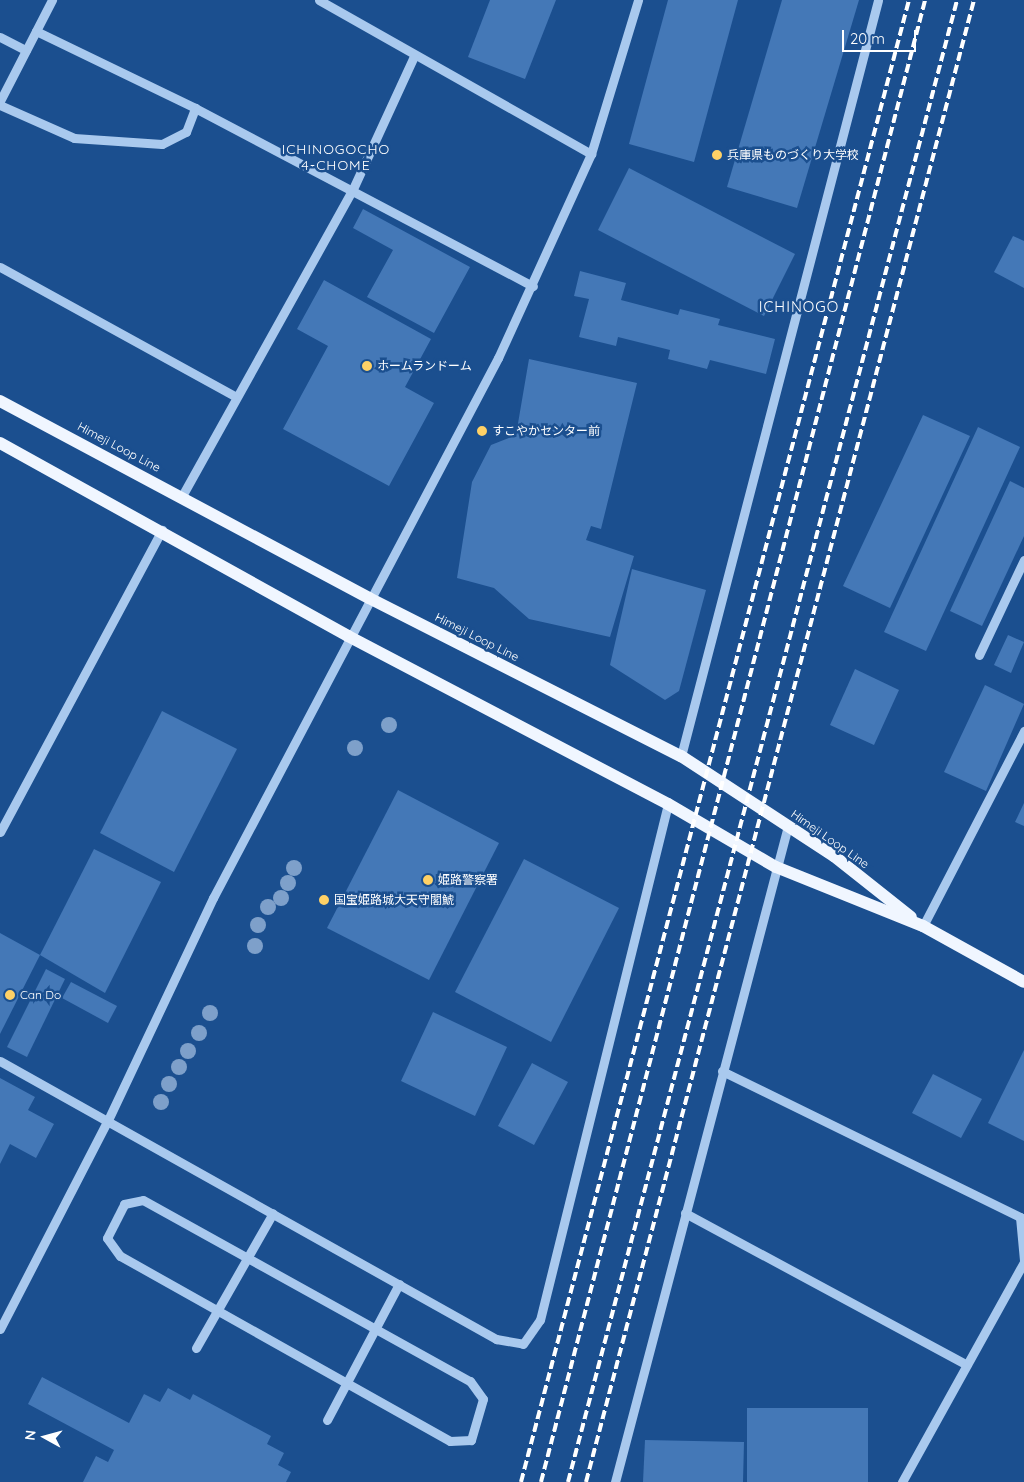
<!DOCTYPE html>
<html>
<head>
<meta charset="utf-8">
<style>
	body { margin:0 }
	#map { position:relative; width:1024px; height:1482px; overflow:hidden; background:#1b4f8f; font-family:Quicksand,"Noto Sans JP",sans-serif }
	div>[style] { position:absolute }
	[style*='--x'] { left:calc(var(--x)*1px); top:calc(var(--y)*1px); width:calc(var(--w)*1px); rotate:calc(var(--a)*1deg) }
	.building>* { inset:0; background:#4478b7 }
	.minor>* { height:9px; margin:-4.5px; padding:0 4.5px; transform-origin:4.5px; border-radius:4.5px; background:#a9c9ee }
	.major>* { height:12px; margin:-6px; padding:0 6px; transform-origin:6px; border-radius:6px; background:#f0f6ff }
	.rail>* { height:4px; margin-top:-2px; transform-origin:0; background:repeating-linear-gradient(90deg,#fff 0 9px,transparent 0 13px) }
	.trees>* { width:16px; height:16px; margin:-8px; border-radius:50%; background:#7ea0ca }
	.dots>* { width:14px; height:14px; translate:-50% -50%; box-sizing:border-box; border:2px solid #1b4f8f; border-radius:50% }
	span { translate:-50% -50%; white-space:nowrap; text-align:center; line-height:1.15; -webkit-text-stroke:5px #1b4f8f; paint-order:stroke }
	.poi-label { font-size:12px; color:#fff }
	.left { translate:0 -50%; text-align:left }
	.street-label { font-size:12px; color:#fff }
	.neighbourhood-label { font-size:14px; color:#fff; letter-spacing:1px }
	.quarter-label { font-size:15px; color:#fff; letter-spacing:1px }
	.north { position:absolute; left:20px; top:1412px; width:50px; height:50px; -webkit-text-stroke:4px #1b4f8f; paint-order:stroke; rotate:277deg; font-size:14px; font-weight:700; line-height:20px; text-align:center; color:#fff }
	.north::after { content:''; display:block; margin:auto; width:18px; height:22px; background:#fff; clip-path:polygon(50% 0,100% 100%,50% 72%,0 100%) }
	.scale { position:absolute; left:842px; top:30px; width:74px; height:22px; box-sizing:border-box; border:2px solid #fff; border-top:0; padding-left:6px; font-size:15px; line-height:18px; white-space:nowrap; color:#fff; -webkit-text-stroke:4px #1b4f8f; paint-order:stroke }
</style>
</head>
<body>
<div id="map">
	<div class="building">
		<i style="clip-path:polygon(490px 0,556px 0,525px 79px,468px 57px)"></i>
		<i style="clip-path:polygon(668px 0,738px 0,694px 162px,629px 144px)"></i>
		<i style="clip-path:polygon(782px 0,859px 0,797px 208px,727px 187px)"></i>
		<i style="clip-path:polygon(629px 168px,795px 254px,764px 316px,598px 230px)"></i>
		<i style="clip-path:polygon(363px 209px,470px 267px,434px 333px,367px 297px,393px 250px,353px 228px)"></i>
		<i style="clip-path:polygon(1013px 236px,1024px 241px,1024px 288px,994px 272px)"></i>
		<i style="clip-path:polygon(580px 271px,626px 283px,621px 300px,678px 315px,680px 309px,720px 319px,718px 325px,775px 339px,766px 374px,710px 360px,707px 369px,668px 359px,670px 350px,618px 337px,616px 346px,579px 337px,589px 299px,574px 296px)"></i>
		<i style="clip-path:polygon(324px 280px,431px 339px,405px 387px,434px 403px,389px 486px,283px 429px,328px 346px,297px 329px)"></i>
		<i style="clip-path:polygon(529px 359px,637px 383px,601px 529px,591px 526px,586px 540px,634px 556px,610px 637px,529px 619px,494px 588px,457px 578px,472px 482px,491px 445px,516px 435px)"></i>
		<i style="clip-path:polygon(923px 415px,970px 436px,890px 608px,843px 586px)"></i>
		<i style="clip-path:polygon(978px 427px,1020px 447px,926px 651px,884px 632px)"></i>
		<i style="clip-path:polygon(1010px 481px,1024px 488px,1024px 536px,982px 626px,950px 611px)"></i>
		<i style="clip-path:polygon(632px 569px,706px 590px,679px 691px,665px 700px,610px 665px)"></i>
		<i style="clip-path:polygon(1008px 635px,1024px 642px,1011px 673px,994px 665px)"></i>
		<i style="clip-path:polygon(855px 669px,899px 690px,874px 745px,830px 725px)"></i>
		<i style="clip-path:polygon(985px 685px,1024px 704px,986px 791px,944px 772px)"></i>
		<i style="clip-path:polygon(162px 711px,237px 749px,174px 872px,100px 833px)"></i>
		<i style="clip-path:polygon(398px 790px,499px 843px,429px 980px,327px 928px)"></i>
		<i style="clip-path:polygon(1024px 803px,1024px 826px,1015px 822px)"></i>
		<i style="clip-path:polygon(94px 849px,161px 882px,105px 993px,40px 955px)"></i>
		<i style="clip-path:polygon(524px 859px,619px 908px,551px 1042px,455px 992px)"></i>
		<i style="clip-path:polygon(0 933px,40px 955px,0 1034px)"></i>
		<i style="clip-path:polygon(46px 969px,65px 979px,27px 1057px,7px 1047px)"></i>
		<i style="clip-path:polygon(71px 982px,117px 1006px,108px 1023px,62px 998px)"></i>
		<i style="clip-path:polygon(433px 1012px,507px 1047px,475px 1116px,401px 1081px)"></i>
		<i style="clip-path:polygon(1024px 1050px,1024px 1141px,988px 1123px)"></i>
		<i style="clip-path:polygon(532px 1063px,568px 1082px,534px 1145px,498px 1126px)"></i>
		<i style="clip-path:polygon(933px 1074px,982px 1099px,961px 1138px,912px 1113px)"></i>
		<i style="clip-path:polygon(0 1078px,35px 1097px,28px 1110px,54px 1124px,36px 1158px,10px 1144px,0 1164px)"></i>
		<i style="clip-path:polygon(42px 1377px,129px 1423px,144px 1394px,160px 1402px,168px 1388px,190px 1400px,193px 1394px,271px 1436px,267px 1444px,284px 1453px,278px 1465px,291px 1472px,286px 1482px,83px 1482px,96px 1456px,108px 1462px,114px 1450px,28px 1404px)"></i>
		<i style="clip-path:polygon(747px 1408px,868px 1408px,868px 1482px,747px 1482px)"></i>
		<i style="clip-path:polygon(645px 1440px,744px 1442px,743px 1482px,643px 1482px)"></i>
	</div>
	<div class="minor">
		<i style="--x:319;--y:0;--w:313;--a:29.5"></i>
		<i style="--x:36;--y:31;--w:177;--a:25.8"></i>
		<i style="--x:195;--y:108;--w:382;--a:27.8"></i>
		<i style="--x:0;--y:37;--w:29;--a:27"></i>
		<i style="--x:0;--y:101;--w:114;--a:-62.8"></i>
		<i style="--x:0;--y:105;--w:81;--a:24"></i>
		<i style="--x:74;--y:138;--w:88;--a:3.9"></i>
		<i style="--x:162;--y:144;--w:27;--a:-27"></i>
		<i style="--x:186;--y:132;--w:26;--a:-69"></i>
		<i style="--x:0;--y:267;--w:269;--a:28.8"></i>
		<i style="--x:182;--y:496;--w:349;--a:-60.9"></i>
		<i style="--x:352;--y:191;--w:149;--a:-65.3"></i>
		<i style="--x:979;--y:655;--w:105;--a:-64.7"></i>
		<i style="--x:681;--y:756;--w:781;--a:-75.39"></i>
		<i style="--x:0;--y:832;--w:343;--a:-61.8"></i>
		<i style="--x:923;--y:926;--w:220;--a:-62.6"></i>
		<i style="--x:0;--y:1061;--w:569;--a:29.27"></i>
		<i style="--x:496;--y:1339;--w:27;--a:10"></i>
		<i style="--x:523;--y:1344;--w:29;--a:-55"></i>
		<i style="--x:540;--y:1320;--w:532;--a:-76.07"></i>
		<i style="--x:722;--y:1071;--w:332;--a:26.1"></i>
		<i style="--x:1020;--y:1217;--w:43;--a:84.7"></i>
		<i style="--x:143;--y:1200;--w:374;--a:29"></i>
		<i style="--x:470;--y:1381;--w:22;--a:54"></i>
		<i style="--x:483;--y:1399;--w:43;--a:106.3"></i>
		<i style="--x:471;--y:1440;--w:21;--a:177"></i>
		<i style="--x:450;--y:1441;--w:378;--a:-150.7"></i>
		<i style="--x:120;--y:1256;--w:22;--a:-126"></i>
		<i style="--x:107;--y:1238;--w:38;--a:-63"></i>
		<i style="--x:124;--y:1204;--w:19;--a:-12"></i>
		<i style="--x:685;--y:1213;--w:320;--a:28.3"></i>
		<i style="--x:0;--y:1329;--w:235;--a:-62.7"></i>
		<i style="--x:108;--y:1120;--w:246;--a:-64.7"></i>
		<i style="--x:213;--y:898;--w:611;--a:-62.18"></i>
		<i style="--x:498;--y:358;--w:224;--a:-65.5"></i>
		<i style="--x:591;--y:154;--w:161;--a:-73"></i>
		<i style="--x:196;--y:1348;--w:155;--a:-60.3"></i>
		<i style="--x:327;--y:1420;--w:154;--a:-62.1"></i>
		<i style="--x:615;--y:1482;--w:678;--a:-75.23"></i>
		<i style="--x:902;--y:1482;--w:252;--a:-61"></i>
	</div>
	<div class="major">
		<i style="--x:0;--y:401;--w:418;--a:28.1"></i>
		<i style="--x:369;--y:598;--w:350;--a:26.9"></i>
		<i style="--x:681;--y:756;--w:183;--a:33.2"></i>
		<i style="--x:834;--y:856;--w:98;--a:38.4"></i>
		<i style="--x:0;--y:443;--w:398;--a:29"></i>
		<i style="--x:348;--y:636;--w:361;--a:27.7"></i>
		<i style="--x:668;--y:804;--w:125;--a:30.3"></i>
		<i style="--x:776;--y:867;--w:158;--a:21.9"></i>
		<i style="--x:923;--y:926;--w:115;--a:29"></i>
	</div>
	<div class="rail">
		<i style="--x:521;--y:1482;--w:1532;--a:-75.33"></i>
		<i style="--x:541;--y:1482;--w:1531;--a:-75.47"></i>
		<i style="--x:568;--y:1482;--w:1532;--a:-75.29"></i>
		<i style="--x:586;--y:1482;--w:1532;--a:-75.33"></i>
	</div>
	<div class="trees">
		<i style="left:389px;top:725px"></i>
		<i style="left:355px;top:748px"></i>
		<i style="left:294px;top:868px"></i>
		<i style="left:288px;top:883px"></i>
		<i style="left:281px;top:898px"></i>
		<i style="left:268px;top:907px"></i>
		<i style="left:258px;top:925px"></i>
		<i style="left:255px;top:946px"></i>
		<i style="left:210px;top:1013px"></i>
		<i style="left:199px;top:1033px"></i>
		<i style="left:188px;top:1051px"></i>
		<i style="left:179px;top:1067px"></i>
		<i style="left:169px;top:1084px"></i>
		<i style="left:161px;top:1102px"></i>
	</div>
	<div class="dots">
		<i style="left:717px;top:155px;background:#ffd166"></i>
		<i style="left:367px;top:366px;background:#ffd166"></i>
		<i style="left:482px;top:431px;background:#ffd166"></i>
		<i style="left:428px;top:880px;background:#ffd166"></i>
		<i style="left:324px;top:900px;background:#ffd166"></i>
		<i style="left:10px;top:995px;background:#ffd166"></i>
	</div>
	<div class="poi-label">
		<span class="left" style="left:727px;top:155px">兵庫県ものづくり大学校</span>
		<span class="left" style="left:377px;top:366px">ホームランドーム</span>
		<span class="left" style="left:492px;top:431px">すこやかセンター前</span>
		<span class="left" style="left:438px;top:880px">姫路警察署</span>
		<span class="left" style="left:334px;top:900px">国宝姫路城大天守閣鯱</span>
		<span class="left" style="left:20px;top:995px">Can Do</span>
	</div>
	<div class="street-label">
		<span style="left:119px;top:447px;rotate:28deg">Himeji Loop Line</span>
		<span style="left:477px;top:637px;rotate:27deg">Himeji Loop Line</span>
		<span style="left:830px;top:839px;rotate:35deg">Himeji Loop Line</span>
	</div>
	<div class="neighbourhood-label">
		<span style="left:336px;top:157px">ICHINOGOCHO<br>4-CHOME</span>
	</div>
	<div class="quarter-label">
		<span style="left:799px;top:307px">ICHINOGO</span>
	</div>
	<div class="north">N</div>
	<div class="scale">20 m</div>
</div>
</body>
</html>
